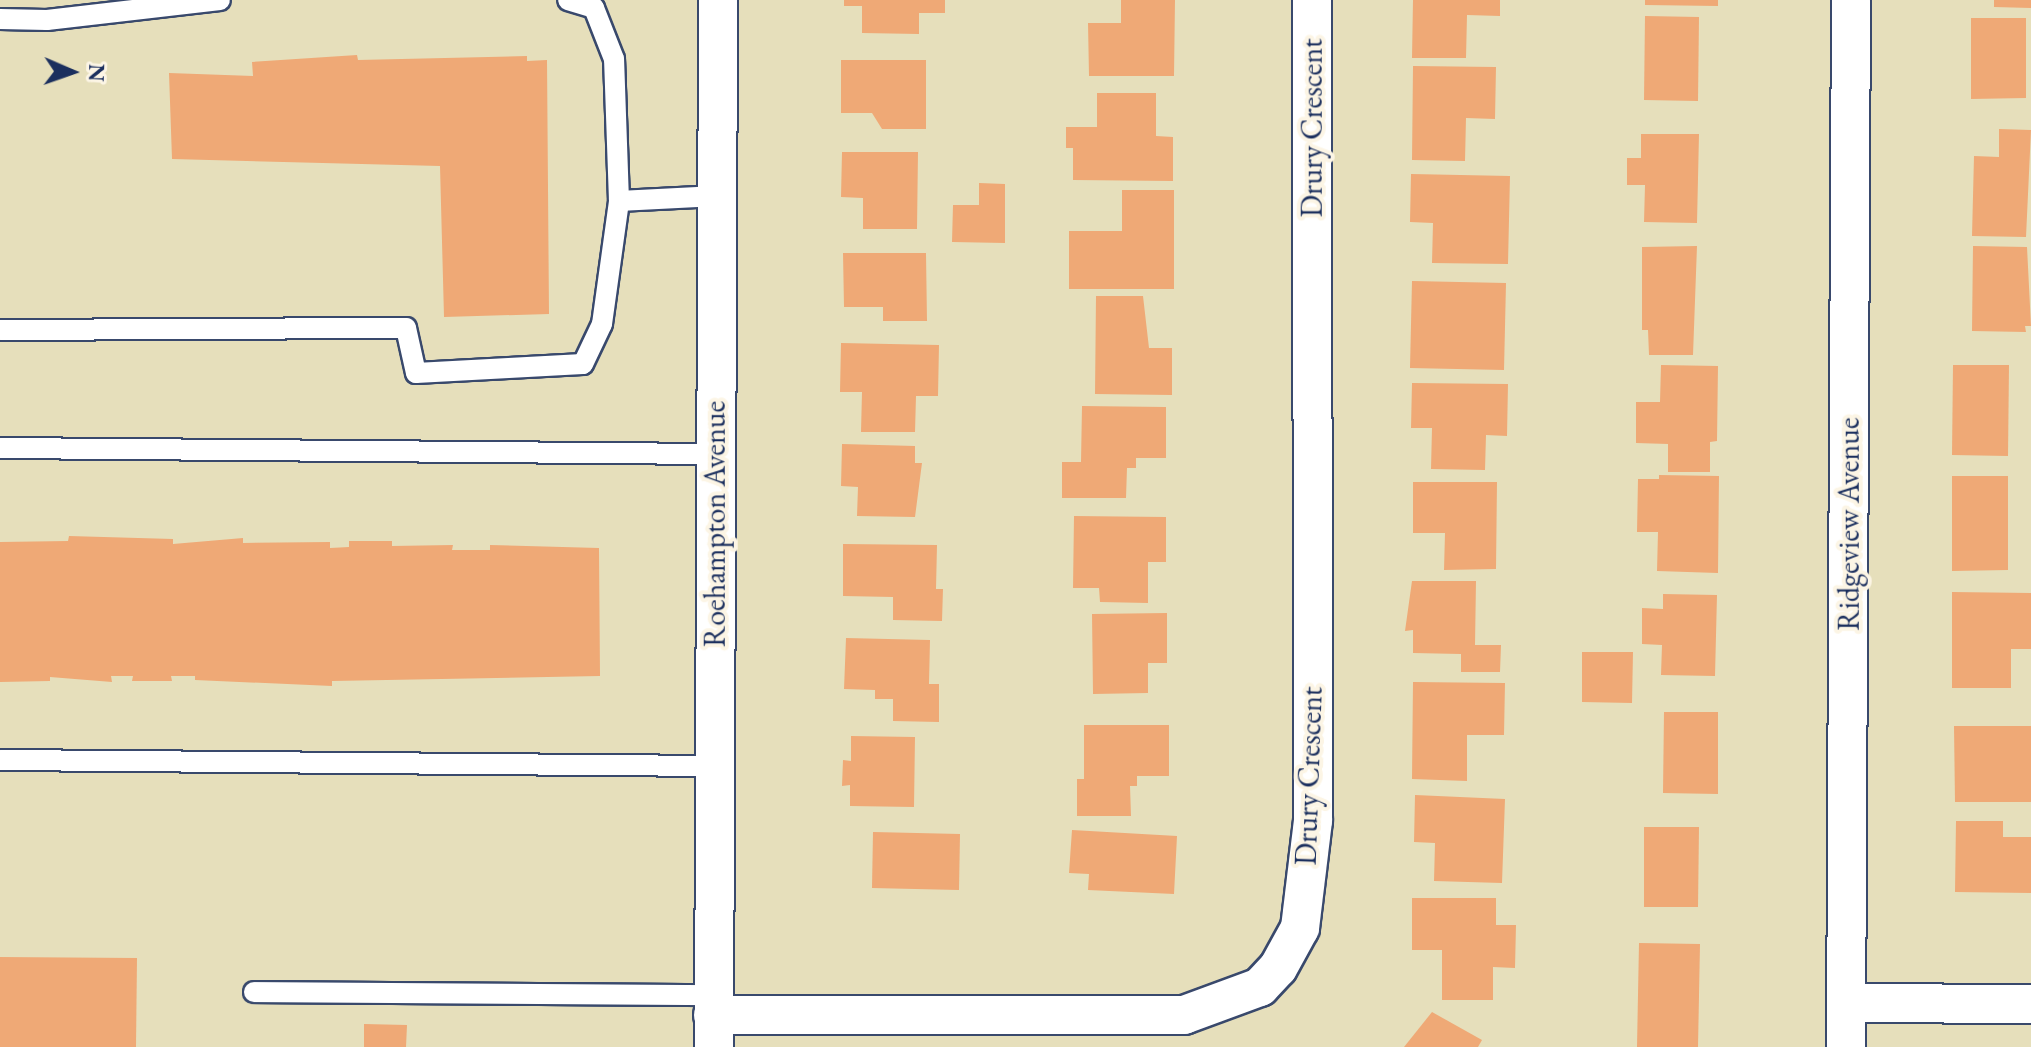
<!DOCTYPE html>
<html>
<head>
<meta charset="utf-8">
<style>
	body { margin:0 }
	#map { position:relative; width:2031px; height:1047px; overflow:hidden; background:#e6dfbb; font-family:"EB Garamond",serif }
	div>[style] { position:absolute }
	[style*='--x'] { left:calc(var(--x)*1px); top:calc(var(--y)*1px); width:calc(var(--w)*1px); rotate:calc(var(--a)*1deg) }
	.building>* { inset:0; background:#efa976 }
	.roads { filter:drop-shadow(2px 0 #39496c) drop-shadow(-2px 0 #39496c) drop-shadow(0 2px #39496c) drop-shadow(0 -2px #39496c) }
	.lane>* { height:20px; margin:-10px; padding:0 10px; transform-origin:10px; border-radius:10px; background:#fff }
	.street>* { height:38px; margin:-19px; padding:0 19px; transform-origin:19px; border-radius:19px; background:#fff }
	span { translate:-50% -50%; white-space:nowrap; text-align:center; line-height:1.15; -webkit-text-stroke:8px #fcf5e5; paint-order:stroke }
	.street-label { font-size:30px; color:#1b2f5e }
	.north { position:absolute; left:32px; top:32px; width:80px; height:80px; -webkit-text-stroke:6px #fcf5e5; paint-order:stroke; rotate:92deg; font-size:22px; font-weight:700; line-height:32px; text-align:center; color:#1b2f5e }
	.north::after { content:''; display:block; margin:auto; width:28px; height:36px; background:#1b2f5e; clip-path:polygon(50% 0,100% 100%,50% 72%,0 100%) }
</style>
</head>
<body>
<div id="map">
	<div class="building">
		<i style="clip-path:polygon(844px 0,945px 0,945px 13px,919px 13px,919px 34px,862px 33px,862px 6px,844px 6px)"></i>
		<i style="clip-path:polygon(1121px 0,1175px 0,1174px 76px,1089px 76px,1088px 23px,1121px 23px)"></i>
		<i style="clip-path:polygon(1413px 0,1500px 0,1500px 16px,1467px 15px,1466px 58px,1412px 58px)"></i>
		<i style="clip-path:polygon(1645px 0,1718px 0,1718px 6px,1645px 5px)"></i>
		<i style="clip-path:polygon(1994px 0,2031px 0,2031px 8px,1994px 7px)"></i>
		<i style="clip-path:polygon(1645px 16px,1699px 17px,1698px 101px,1644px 100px)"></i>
		<i style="clip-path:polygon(1971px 18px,2026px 18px,2026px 98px,1971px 99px)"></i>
		<i style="clip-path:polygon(357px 55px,358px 60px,527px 56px,527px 61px,547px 60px,549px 314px,444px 317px,440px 166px,172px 159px,169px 73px,253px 76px,252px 62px)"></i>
		<i style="clip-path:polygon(841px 60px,926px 60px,926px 129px,882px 129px,872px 113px,841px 113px)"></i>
		<i style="clip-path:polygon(1413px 66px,1496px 67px,1495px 119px,1466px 118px,1465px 161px,1412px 160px)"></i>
		<i style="clip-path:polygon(1097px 93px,1156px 93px,1156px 136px,1173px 137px,1173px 181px,1073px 180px,1073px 148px,1066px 148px,1066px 127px,1097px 127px)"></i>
		<i style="clip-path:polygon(1999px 129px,2031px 130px,2026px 237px,1972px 236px,1974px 156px,1999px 157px)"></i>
		<i style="clip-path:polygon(1641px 134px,1699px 134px,1697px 223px,1644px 222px,1645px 185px,1627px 185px,1627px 158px,1641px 158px)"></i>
		<i style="clip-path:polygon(842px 152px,918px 152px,917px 229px,863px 229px,863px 198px,841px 197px)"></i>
		<i style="clip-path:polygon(1411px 174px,1510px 176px,1508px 264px,1432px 263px,1433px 223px,1410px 222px)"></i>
		<i style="clip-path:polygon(979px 183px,1005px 184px,1005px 243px,952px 242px,953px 205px,979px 205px)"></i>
		<i style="clip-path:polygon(1122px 190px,1174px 190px,1174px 289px,1069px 289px,1069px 231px,1122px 231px)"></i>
		<i style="clip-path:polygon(1697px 246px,1693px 355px,1649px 355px,1648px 330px,1642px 330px,1642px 247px)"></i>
		<i style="clip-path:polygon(1973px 246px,2027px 247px,2031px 326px,2025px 326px,2026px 332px,1972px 331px)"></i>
		<i style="clip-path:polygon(843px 253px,926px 253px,927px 321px,883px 321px,883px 307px,844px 307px)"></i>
		<i style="clip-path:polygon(1412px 281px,1506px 283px,1504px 370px,1410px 368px)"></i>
		<i style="clip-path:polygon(1096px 296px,1143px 296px,1149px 348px,1172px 348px,1172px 395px,1095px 394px)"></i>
		<i style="clip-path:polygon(841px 343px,939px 345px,938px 396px,916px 396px,915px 432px,861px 432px,862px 392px,840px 392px)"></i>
		<i style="clip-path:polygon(1661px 365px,1718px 366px,1717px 441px,1710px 442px,1710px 472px,1668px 472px,1668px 444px,1636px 443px,1636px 402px,1660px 402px)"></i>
		<i style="clip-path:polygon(1953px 365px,2009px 365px,2008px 456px,1952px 455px)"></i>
		<i style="clip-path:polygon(1412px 383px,1508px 384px,1507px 436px,1486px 435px,1485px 470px,1431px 469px,1432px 428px,1411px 428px)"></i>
		<i style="clip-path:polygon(1082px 406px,1166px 407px,1166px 458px,1136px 458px,1136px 468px,1127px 468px,1126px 498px,1062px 498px,1062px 462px,1081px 462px)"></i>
		<i style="clip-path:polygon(842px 444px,915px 446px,915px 463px,922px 463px,915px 517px,857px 516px,858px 487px,841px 486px)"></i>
		<i style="clip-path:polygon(1659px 475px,1719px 476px,1718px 573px,1657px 571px,1658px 532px,1637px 532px,1638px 479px,1659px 479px)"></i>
		<i style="clip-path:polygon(1952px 476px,2008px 476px,2008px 570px,1952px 571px)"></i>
		<i style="clip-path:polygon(1413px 482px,1497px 482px,1496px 569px,1444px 570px,1445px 533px,1413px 533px)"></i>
		<i style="clip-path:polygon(1074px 516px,1166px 517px,1166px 562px,1148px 562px,1148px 603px,1100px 602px,1099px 588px,1073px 588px)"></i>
		<i style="clip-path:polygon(69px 536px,173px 539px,173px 544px,243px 538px,243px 543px,330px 542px,330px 548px,349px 547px,349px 541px,392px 541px,392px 546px,453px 545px,452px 550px,490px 550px,490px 545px,599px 548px,600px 676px,332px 681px,332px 686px,195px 680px,195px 676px,171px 676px,172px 681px,132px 681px,133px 676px,111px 676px,112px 682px,50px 677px,50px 681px,0 682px,0 542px,68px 541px)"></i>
		<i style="clip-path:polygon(843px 544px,937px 545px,936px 589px,943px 589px,942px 621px,893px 620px,893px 597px,843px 596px)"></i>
		<i style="clip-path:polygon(1412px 581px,1476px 581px,1475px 645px,1501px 645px,1500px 672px,1461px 672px,1461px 654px,1413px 653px,1413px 630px,1405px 631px)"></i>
		<i style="clip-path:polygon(1952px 592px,2031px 593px,2031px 649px,2011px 649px,2011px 688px,1952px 688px)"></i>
		<i style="clip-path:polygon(1663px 594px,1717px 595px,1715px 676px,1661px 675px,1662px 645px,1642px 644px,1642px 608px,1663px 609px)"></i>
		<i style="clip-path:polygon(1167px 613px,1167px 663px,1148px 663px,1148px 693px,1093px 694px,1092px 614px)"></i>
		<i style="clip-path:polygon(846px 638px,930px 640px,929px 684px,939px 684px,939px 722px,893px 721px,893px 699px,875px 699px,875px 690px,844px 689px)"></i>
		<i style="clip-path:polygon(1582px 652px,1633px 652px,1632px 703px,1582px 702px)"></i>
		<i style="clip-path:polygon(1413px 682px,1505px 683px,1504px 735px,1467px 735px,1467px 781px,1412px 779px)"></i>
		<i style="clip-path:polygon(1664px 712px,1718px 712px,1718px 794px,1663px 793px)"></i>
		<i style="clip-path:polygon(1084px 725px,1169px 725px,1169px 776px,1137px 776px,1137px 786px,1130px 786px,1131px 816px,1077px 816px,1077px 779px,1084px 779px)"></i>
		<i style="clip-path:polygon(1954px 726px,2031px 726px,2031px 802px,1955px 802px)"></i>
		<i style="clip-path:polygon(851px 736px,915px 737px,914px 807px,850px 806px,850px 785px,842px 786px,843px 760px,851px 761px)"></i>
		<i style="clip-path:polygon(1415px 795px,1505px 799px,1502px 883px,1434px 881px,1435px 843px,1414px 842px)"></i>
		<i style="clip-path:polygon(1956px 821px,2003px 821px,2003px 837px,2031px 837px,2031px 893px,1955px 892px)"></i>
		<i style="clip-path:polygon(1644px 827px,1699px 827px,1698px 907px,1644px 907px)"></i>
		<i style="clip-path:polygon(1072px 830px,1177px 836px,1174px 894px,1088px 890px,1089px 874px,1069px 873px)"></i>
		<i style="clip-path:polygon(873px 832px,960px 834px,959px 890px,872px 888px)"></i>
		<i style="clip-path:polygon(1412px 898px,1496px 898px,1496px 925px,1516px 925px,1515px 968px,1493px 967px,1493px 1000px,1442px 1000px,1442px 950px,1412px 950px)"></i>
		<i style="clip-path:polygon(1639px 943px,1700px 944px,1698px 1047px,1637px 1047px)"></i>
		<i style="clip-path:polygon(0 957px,137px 958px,136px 1047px,0 1047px)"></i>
		<i style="clip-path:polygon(1432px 1012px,1482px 1040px,1478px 1047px,1404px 1047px)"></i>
		<i style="clip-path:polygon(364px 1024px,407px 1025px,406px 1047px,364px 1047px)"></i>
	</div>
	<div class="roads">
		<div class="lane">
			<i style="--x:0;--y:19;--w:47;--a:1.2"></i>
			<i style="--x:47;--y:20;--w:174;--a:-6.6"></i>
			<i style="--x:619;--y:201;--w:98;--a:-2.9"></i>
			<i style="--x:0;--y:330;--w:406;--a:-0.3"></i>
			<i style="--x:406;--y:328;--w:46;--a:77.5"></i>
			<i style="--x:416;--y:373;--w:167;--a:-3.1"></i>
			<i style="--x:583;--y:364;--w:44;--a:-64.6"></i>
			<i style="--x:602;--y:324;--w:124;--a:-82.1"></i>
			<i style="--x:619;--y:201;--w:142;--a:-92"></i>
			<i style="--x:614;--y:59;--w:55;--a:-111.4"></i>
			<i style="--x:594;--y:8;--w:27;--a:-163"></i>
			<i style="--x:0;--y:448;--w:716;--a:0.48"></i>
			<i style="--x:0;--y:760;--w:715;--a:0.48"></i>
			<i style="--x:254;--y:992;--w:459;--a:0.4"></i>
		</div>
		<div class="street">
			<i style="--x:1846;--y:1003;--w:185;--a:0.3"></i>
			<i style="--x:713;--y:1015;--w:471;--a:0"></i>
			<i style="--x:1184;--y:1015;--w:81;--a:-20.2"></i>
			<i style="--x:1260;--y:987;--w:26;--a:-47"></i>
			<i style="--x:1278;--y:968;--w:46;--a:-61.2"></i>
			<i style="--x:1300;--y:928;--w:108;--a:-83.1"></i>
			<i style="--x:1313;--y:821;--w:821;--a:-90.07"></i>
			<i style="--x:714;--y:1047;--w:1047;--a:-89.78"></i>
			<i style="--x:1846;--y:1047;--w:1047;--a:-89.73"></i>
		</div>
	</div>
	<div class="street-label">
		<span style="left:1312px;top:128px;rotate:-90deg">Drury Crescent</span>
		<span style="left:715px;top:524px;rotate:-90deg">Roehampton Avenue</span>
		<span style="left:1849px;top:524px;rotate:-90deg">Ridgeview Avenue</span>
		<span style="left:1309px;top:776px;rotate:-88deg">Drury Crescent</span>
	</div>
	<div class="north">N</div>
</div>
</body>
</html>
